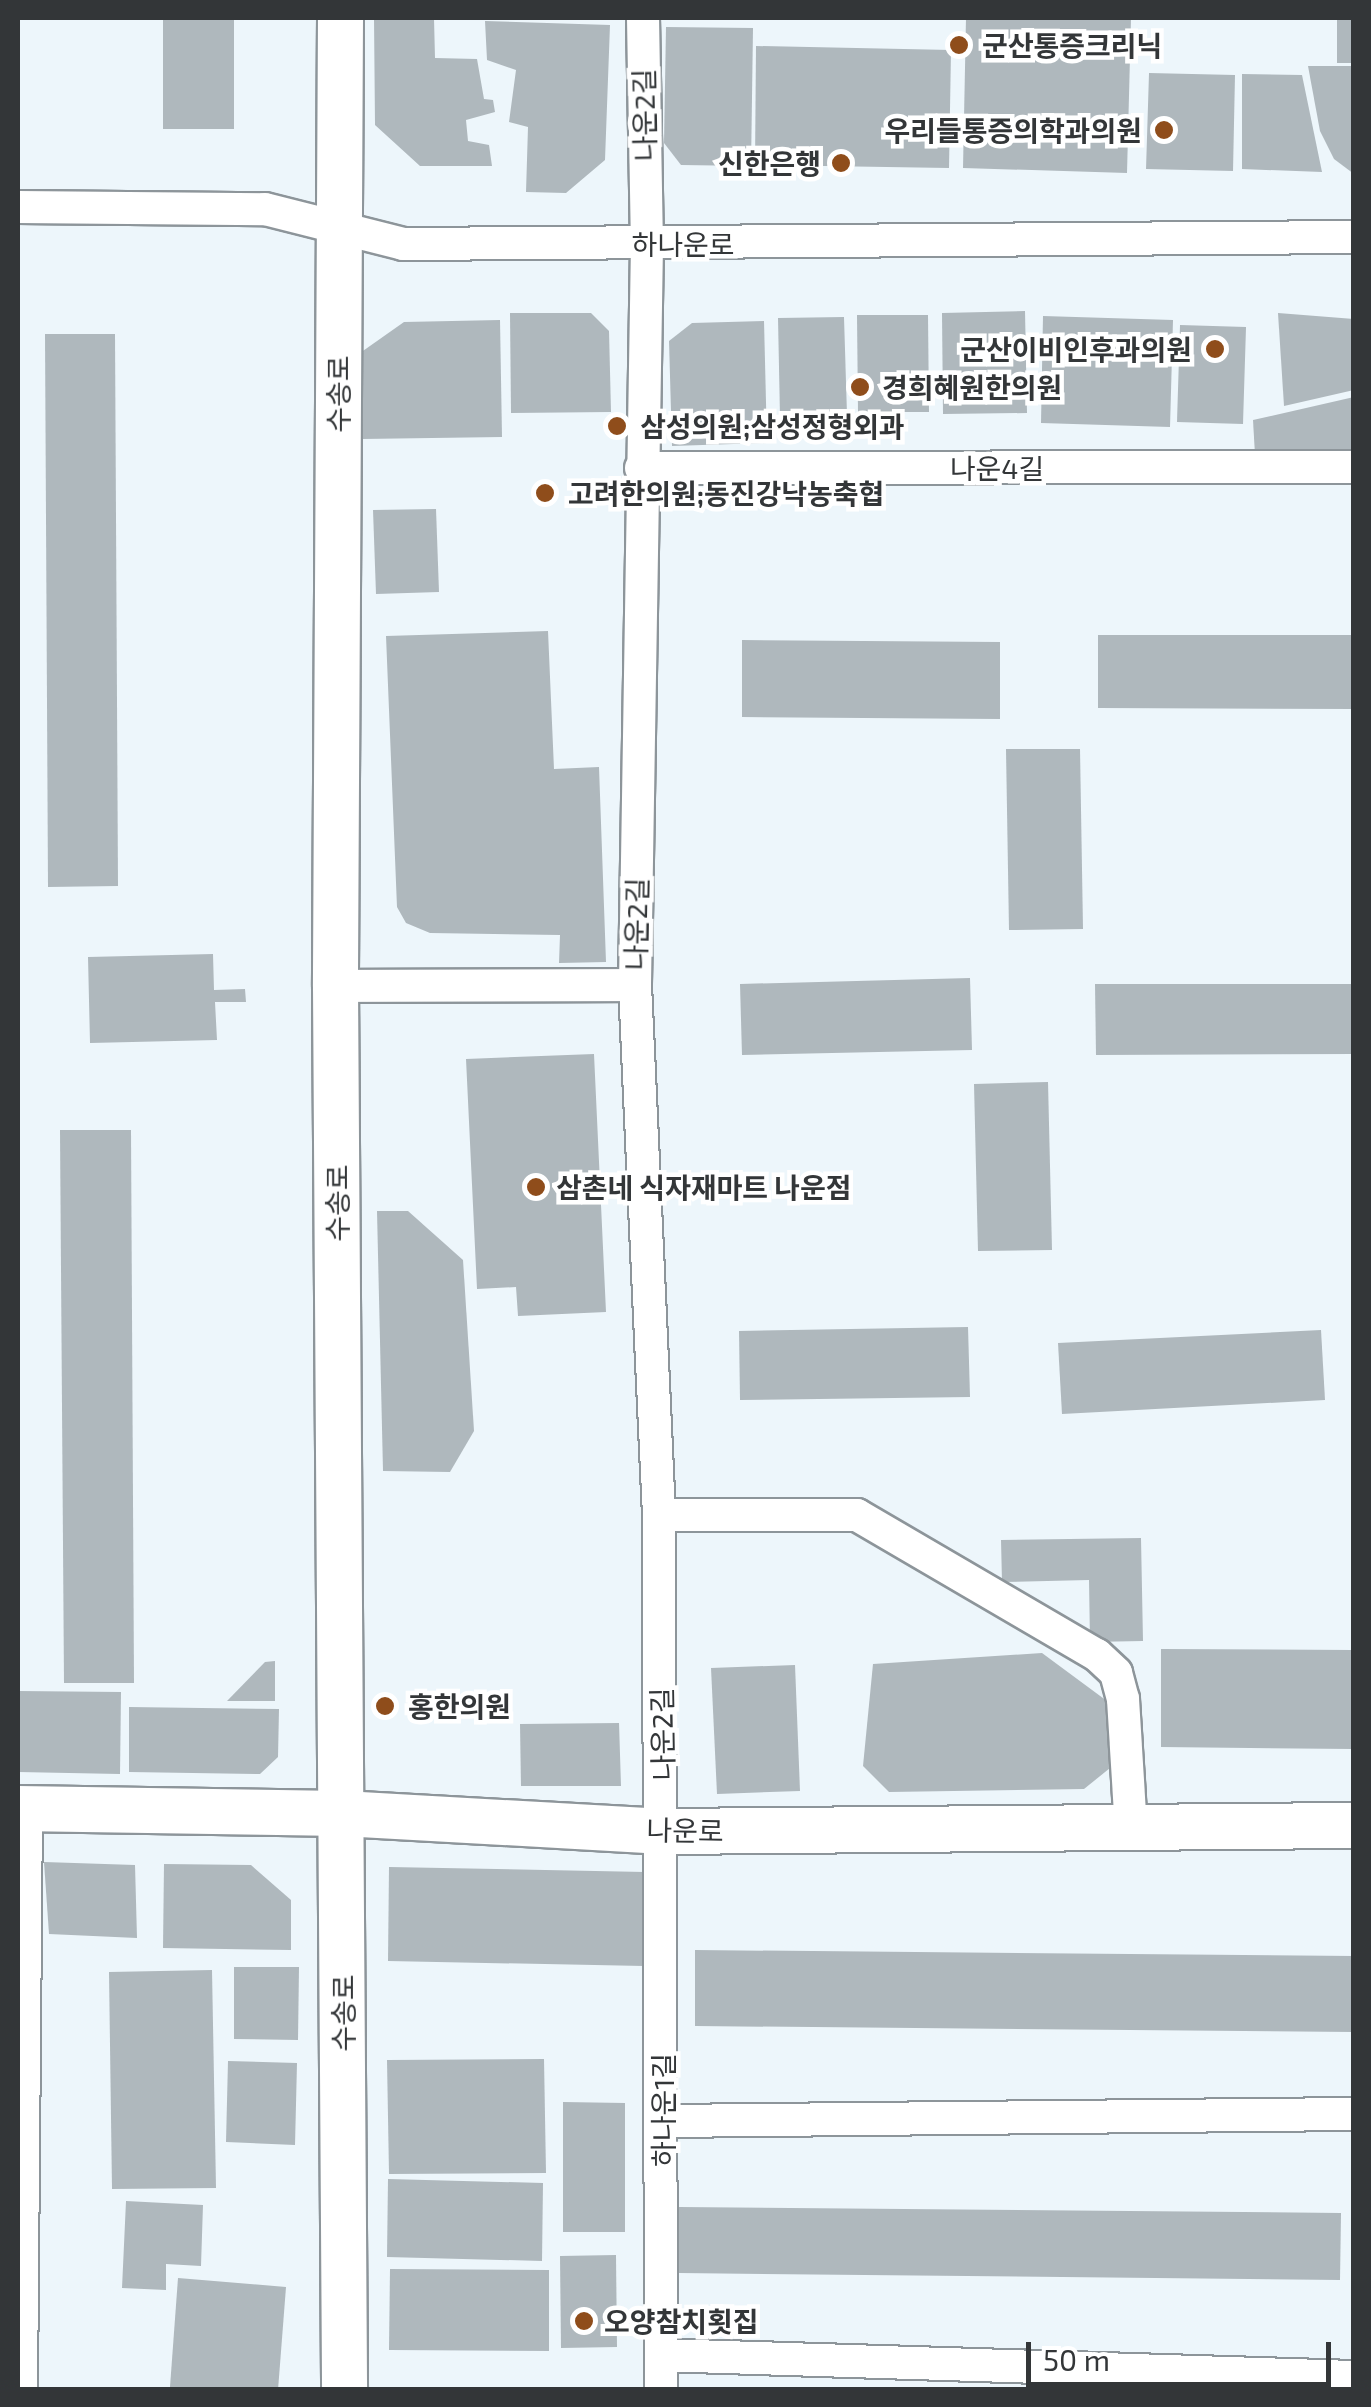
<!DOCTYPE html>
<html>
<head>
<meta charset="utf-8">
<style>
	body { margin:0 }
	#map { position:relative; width:1371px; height:2407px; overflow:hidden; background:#edf6fb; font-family:"Exo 2","Noto Sans KR",sans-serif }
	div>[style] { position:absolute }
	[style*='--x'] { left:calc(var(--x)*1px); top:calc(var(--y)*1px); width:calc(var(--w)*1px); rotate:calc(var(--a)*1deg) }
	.building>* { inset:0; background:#afb8bd }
	.roads { filter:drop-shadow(2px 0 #8d959a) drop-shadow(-2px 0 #8d959a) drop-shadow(0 2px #8d959a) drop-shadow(0 -2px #8d959a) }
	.street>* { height:32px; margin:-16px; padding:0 16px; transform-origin:16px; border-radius:16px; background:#fff }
	.secondary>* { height:45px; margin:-22.5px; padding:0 22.5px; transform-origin:22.5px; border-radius:22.5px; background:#fff }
	.dots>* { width:28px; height:28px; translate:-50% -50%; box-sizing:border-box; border:5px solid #fff; border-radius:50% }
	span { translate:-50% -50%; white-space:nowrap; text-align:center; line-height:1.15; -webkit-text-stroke:9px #fff; paint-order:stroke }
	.poi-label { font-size:28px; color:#333638; font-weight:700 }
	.left { translate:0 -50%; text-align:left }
	.right { translate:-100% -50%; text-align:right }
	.street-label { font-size:28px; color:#333638 }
	.frame { position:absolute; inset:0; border:20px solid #333638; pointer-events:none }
	.scale { position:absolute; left:1026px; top:2342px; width:305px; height:45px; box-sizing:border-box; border:5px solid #333638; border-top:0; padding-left:12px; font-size:30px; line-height:35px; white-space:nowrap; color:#333638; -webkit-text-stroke:8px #fff; paint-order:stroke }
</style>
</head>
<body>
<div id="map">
	<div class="building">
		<i style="clip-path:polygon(163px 18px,234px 18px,234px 129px,163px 129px)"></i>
		<i style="clip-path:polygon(374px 18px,434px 18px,435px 58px,477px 59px,484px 99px,493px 100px,495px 112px,466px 120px,468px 141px,489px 145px,492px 166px,420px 166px,375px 125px)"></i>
		<i style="clip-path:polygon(966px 18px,1131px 18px,1127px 173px,963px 168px)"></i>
		<i style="clip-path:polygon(1337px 18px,1354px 18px,1354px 63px,1337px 63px)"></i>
		<i style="clip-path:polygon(485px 21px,610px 25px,605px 160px,566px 193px,526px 192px,528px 127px,509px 122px,516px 70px,487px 60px)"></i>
		<i style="clip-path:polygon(666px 27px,753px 28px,751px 166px,681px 165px,664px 143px)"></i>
		<i style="clip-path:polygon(756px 46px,951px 50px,949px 168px,755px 165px)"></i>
		<i style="clip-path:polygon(1308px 66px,1354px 66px,1354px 174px,1334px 159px,1320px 131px)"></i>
		<i style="clip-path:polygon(1149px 73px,1235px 75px,1233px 171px,1146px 169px)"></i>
		<i style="clip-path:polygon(1242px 74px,1302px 75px,1322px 172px,1242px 169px)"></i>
		<i style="clip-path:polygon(1025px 311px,1027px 413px,943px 414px,942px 313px)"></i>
		<i style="clip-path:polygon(510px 313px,591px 313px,609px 331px,611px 412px,511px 413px)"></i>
		<i style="clip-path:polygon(1278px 313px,1354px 319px,1354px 390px,1284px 406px)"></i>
		<i style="clip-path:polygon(857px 315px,928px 315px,929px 412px,858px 412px)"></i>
		<i style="clip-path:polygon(1043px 316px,1173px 320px,1170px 427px,1041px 423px)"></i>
		<i style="clip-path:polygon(844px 317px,847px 415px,780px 417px,778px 318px)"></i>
		<i style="clip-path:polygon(500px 320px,502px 437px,362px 439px,360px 353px,404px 322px)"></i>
		<i style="clip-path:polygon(764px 321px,767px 443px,672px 446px,669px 341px,692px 323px)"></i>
		<i style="clip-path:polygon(1180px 325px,1246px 327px,1243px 424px,1177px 422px)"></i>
		<i style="clip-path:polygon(45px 334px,115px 334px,118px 886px,48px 887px)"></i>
		<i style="clip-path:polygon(1354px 397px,1354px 451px,1255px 455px,1253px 420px)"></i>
		<i style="clip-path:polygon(436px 509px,439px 592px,376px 594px,373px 510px)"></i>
		<i style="clip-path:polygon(548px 631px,554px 769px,599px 767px,606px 962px,559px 963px,560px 935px,430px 933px,406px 923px,397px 907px,386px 636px)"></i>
		<i style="clip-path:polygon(1098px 635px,1354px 635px,1354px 709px,1098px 708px)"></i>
		<i style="clip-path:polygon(742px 640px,1000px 642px,1000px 719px,742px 717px)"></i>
		<i style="clip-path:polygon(1006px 749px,1080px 749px,1083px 929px,1009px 930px)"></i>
		<i style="clip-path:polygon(213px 954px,214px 990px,245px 989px,246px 1002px,215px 1002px,217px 1040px,90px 1043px,88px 957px)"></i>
		<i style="clip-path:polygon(970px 978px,972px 1050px,742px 1055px,740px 984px)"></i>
		<i style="clip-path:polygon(1095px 984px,1354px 984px,1354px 1054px,1096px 1055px)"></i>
		<i style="clip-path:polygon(594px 1054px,606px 1312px,518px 1316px,516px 1287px,477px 1289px,466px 1059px)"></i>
		<i style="clip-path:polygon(1048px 1082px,1052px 1250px,978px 1251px,974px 1084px)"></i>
		<i style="clip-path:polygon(60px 1130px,131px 1130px,134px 1683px,64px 1683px)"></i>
		<i style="clip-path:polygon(377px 1211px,408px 1211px,463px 1260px,474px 1431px,450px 1472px,383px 1471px)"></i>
		<i style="clip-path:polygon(968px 1327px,970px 1397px,740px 1400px,739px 1331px)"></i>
		<i style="clip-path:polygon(1321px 1330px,1325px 1400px,1062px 1414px,1058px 1343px)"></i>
		<i style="clip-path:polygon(1141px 1538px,1143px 1641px,1090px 1642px,1089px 1580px,1002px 1582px,1001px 1540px)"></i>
		<i style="clip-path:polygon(1161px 1649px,1352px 1650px,1352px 1749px,1161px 1747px)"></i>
		<i style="clip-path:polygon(1042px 1653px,1111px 1704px,1115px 1764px,1084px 1789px,889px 1792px,863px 1766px,873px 1664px)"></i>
		<i style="clip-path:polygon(275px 1661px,275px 1701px,227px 1701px,265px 1662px)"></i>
		<i style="clip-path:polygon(795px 1665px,800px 1791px,717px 1794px,711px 1668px)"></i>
		<i style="clip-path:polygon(18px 1691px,121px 1692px,120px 1774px,18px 1772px)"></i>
		<i style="clip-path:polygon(129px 1707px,279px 1709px,278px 1757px,260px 1774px,129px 1772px)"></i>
		<i style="clip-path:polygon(619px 1723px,621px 1786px,521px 1786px,520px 1724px)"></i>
		<i style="clip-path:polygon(44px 1862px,135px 1865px,137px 1938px,49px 1934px)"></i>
		<i style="clip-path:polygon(164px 1864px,251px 1865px,291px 1900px,291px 1950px,163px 1948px)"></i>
		<i style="clip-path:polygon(389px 1867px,645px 1872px,644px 1966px,388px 1961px)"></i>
		<i style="clip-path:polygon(695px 1950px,1354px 1956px,1354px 2032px,695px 2026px)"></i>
		<i style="clip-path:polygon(234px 1967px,299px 1967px,298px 2040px,234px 2039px)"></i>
		<i style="clip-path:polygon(212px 1970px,216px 2188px,112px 2189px,109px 1972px)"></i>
		<i style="clip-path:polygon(544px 2059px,546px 2173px,389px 2174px,387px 2060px)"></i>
		<i style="clip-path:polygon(228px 2061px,297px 2063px,295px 2145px,226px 2142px)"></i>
		<i style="clip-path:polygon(563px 2102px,625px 2103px,625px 2232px,563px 2232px)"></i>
		<i style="clip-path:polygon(388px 2179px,543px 2183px,542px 2261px,387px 2257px)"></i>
		<i style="clip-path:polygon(126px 2201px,203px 2205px,201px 2266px,166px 2264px,166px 2290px,122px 2288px)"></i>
		<i style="clip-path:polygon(679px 2207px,1341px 2213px,1340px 2280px,679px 2273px)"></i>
		<i style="clip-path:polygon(616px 2255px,617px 2347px,561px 2348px,560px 2256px)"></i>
		<i style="clip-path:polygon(390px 2269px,549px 2270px,549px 2351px,389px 2350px)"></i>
		<i style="clip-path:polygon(178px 2278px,286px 2287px,278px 2390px,170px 2387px)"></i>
	</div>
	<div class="roads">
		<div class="street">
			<i style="--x:643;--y:18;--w:226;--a:89"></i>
			<i style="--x:647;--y:244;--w:741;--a:90.93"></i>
			<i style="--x:635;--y:985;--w:531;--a:87.41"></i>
			<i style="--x:659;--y:1515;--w:875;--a:89.87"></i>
			<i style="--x:18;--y:207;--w:247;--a:0.5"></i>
			<i style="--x:265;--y:209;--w:142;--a:14.2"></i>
			<i style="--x:403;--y:244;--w:951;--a:-0.42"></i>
			<i style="--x:641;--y:468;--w:713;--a:-0.08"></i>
			<i style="--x:335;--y:986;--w:300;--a:-0.2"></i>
			<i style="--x:659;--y:1515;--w:198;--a:0"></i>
			<i style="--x:857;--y:1515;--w:278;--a:30.3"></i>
			<i style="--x:1097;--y:1655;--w:26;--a:43"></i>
			<i style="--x:1116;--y:1673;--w:27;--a:75"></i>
			<i style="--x:1123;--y:1699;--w:129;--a:86.5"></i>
			<i style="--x:663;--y:2121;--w:691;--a:-0.58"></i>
			<i style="--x:661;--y:2355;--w:693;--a:1.82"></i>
			<i style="--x:21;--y:2390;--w:582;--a:-89.51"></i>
		</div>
		<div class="secondary">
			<i style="--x:340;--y:18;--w:968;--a:90.3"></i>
			<i style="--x:335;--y:986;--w:1404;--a:89.63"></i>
			<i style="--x:18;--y:1808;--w:324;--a:0.9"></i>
			<i style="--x:342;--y:1813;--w:322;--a:3.2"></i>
			<i style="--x:663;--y:1831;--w:691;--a:-0.5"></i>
		</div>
	</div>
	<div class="dots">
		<i style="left:959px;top:45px;background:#8f4d1b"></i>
		<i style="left:1164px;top:130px;background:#8f4d1b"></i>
		<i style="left:841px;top:163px;background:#8f4d1b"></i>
		<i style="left:1215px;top:349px;background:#8f4d1b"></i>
		<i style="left:860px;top:387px;background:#8f4d1b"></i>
		<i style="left:617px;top:426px;background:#8f4d1b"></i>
		<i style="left:545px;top:493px;background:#8f4d1b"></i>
		<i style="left:536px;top:1187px;background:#8f4d1b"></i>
		<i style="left:385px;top:1706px;background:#8f4d1b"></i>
		<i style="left:584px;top:2321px;background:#8f4d1b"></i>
	</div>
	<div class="poi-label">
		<span class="left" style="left:982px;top:45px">군산통증크리닉</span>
		<span class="right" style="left:1142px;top:130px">우리들통증의학과의원</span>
		<span class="right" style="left:821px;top:163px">신한은행</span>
		<span class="right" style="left:1192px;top:349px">군산이비인후과의원</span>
		<span class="left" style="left:882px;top:387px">경희혜원한의원</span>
		<span class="left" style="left:640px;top:426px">삼성의원;삼성정형외과</span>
		<span class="left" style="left:568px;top:493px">고려한의원;동진강낙농축협</span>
		<span class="left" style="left:556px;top:1187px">삼촌네 식자재마트 나운점</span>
		<span class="left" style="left:408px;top:1706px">홍한의원</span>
		<span class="left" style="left:604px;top:2321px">오양참치횟집</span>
	</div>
	<div class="street-label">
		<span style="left:644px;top:115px;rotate:-91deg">나운2길</span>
		<span style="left:683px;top:244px">하나운로</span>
		<span style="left:338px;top:394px;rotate:-90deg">수송로</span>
		<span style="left:997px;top:468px">나운4길</span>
		<span style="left:636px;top:924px;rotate:-89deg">나운2길</span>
		<span style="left:337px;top:1203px;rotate:-90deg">수송로</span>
		<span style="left:662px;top:1734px;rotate:-91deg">나운2길</span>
		<span style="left:685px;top:1830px;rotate:1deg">나운로</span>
		<span style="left:343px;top:2013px;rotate:-90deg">수송로</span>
		<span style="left:663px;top:2110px;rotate:-90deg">하나운1길</span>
	</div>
	<div class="frame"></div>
	<div class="scale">50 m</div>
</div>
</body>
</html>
